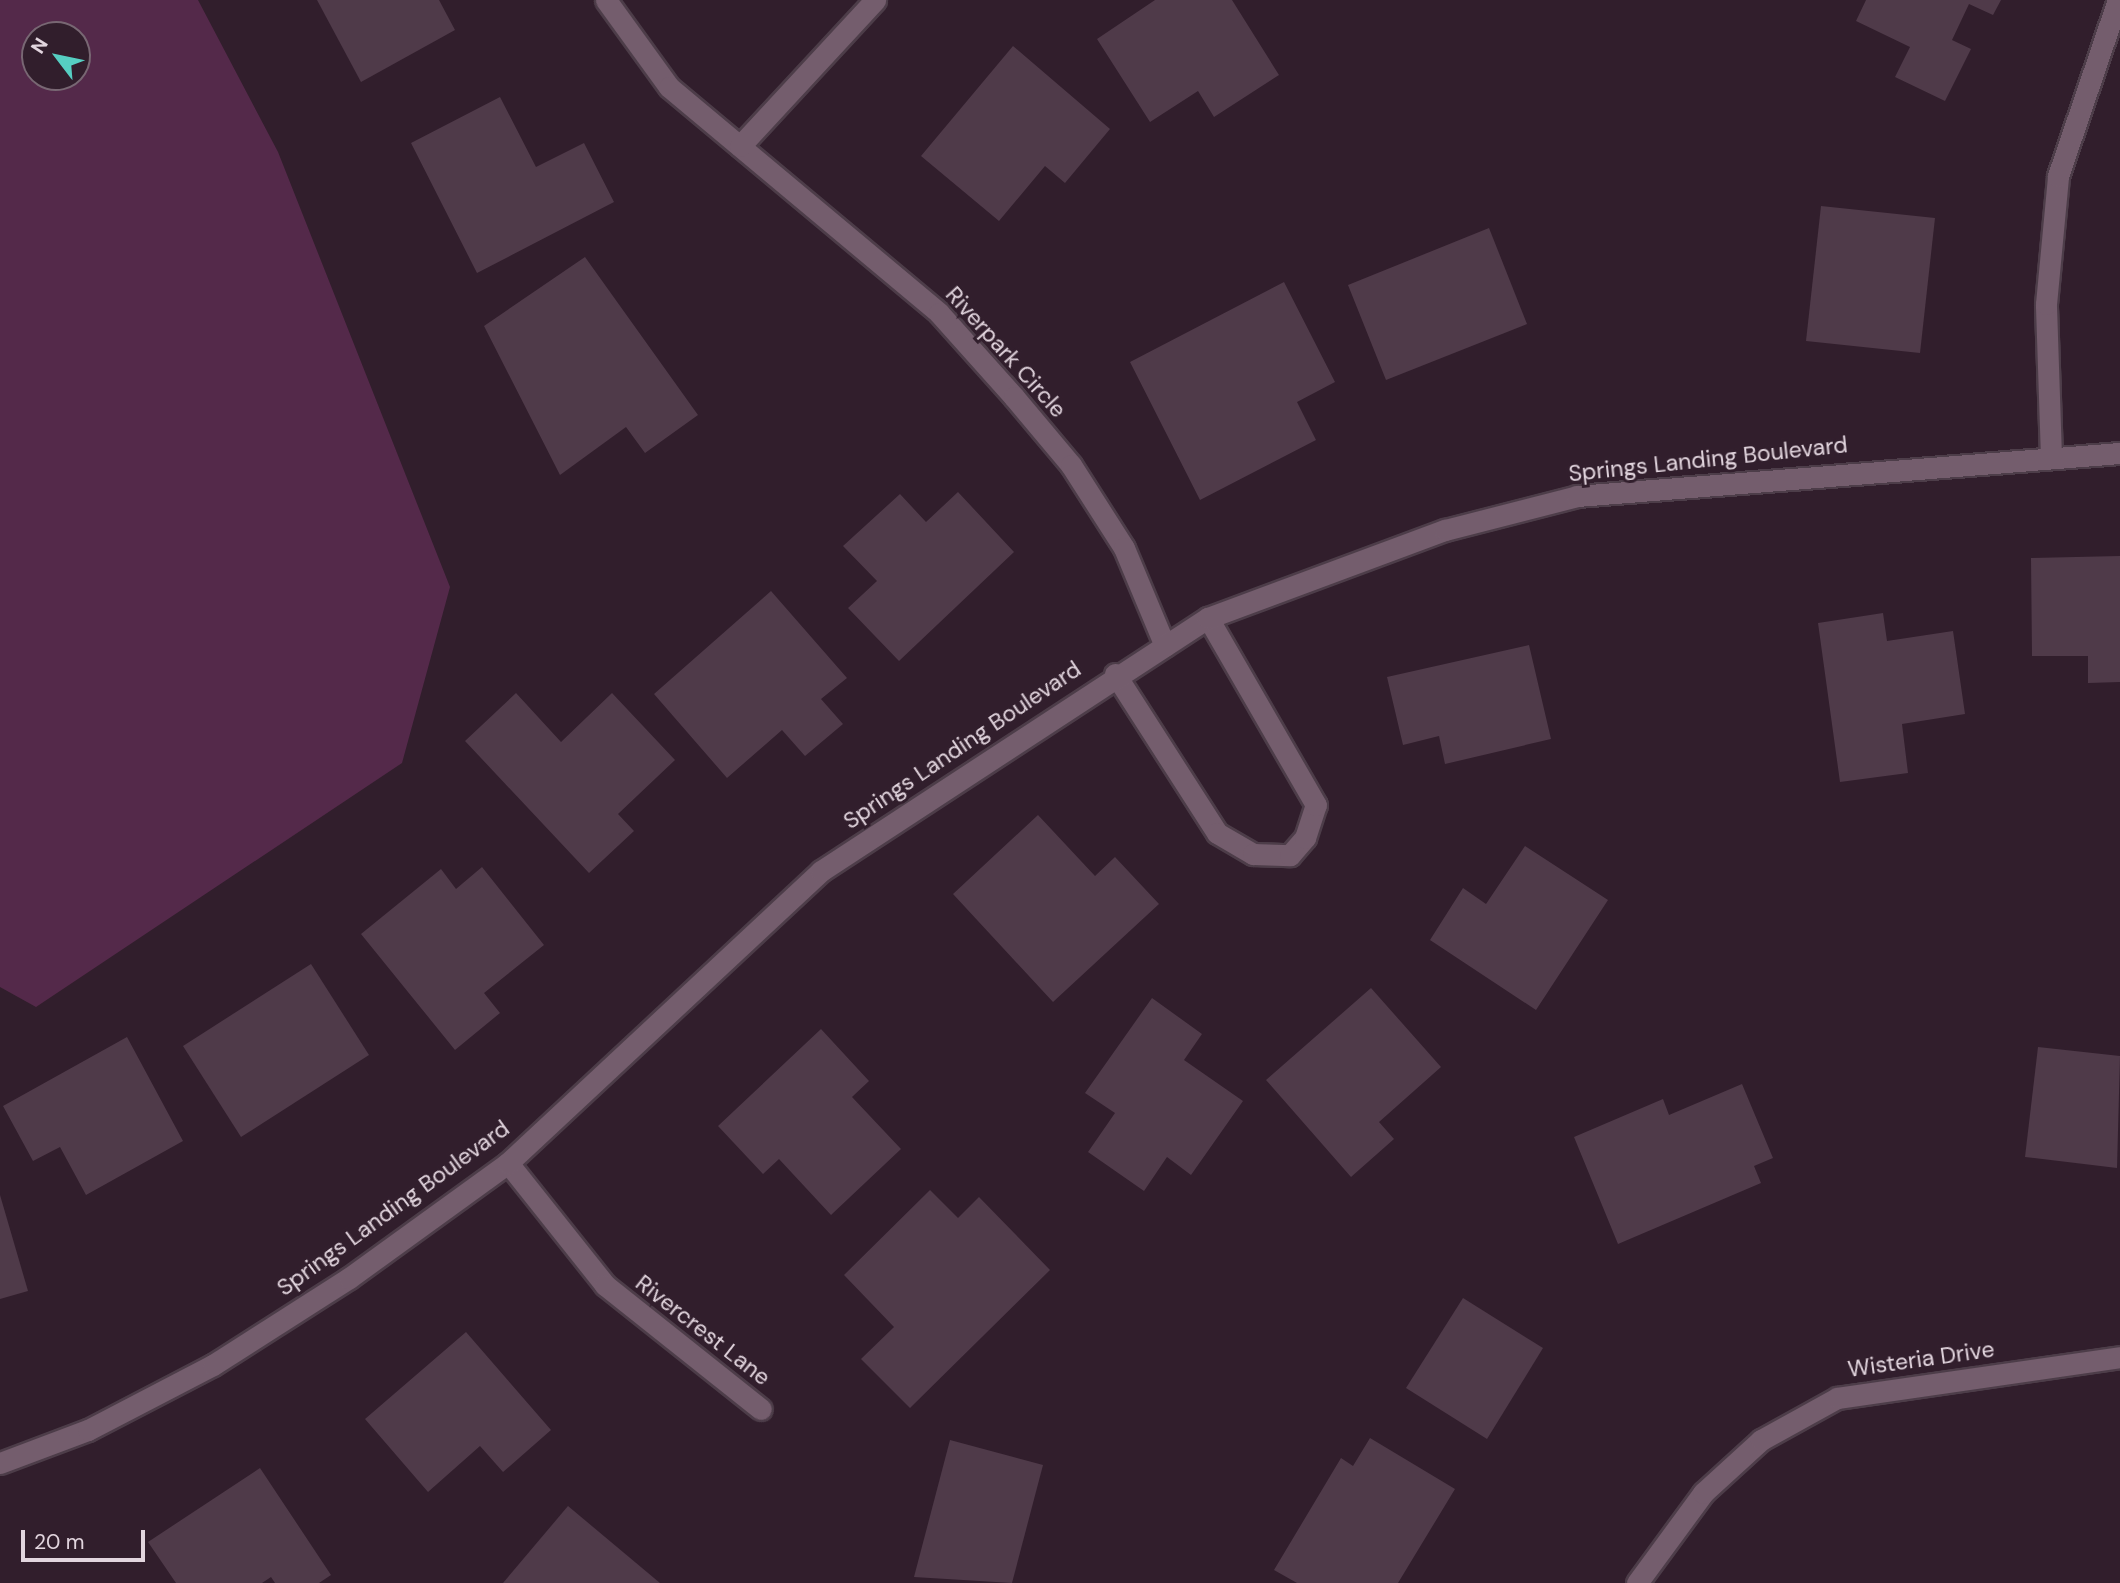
<!DOCTYPE html>
<html>
<head>
<meta charset="utf-8">
<style>
	body { margin:0 }
	#map { position:relative; width:2120px; height:1583px; overflow:hidden; background:#311e2c; font-family:"DM Sans",sans-serif }
	div>[style] { position:absolute }
	[style*='--x'] { left:calc(var(--x)*1px); top:calc(var(--y)*1px); width:calc(var(--w)*1px); rotate:calc(var(--a)*1deg) }
	.green>* { inset:0; background:#54294a }
	.building>* { inset:0; background:#4f3a49 }
	.roads { filter:drop-shadow(2px 0 #4d3d49) drop-shadow(-2px 0 #4d3d49) drop-shadow(0 2px #4d3d49) drop-shadow(0 -2px #4d3d49) }
	.minor>* { height:21px; margin:-10.5px; padding:0 10.5px; transform-origin:10.5px; border-radius:10.5px; background:#745d6d }
	span { translate:-50% -50%; white-space:nowrap; text-align:center; line-height:1.15; -webkit-text-stroke:6px #311e2c; paint-order:stroke }
	.street-label { font-size:23px; color:#e2d5de }
	.north { position:absolute; left:21px; top:21px; width:70px; height:70px; box-sizing:border-box; background:#311e2c; border:2px solid #786773; border-radius:50%; rotate:302deg; font-size:19px; font-weight:700; line-height:28px; text-align:center; color:#e2d5de }
	.north::after { content:''; display:block; margin:auto; width:24px; height:32px; background:#56cec2; clip-path:polygon(50% 0,100% 100%,50% 72%,0 100%) }
	.scale { position:absolute; left:21px; top:1530px; width:124px; height:32px; box-sizing:border-box; border:4px solid #e2d5de; border-top:0; padding-left:9px; font-size:21px; line-height:24px; white-space:nowrap; color:#e2d5de; -webkit-text-stroke:5px #311e2c; paint-order:stroke }
</style>
</head>
<body>
<div id="map">
	<div class="green">
		<i style="clip-path:polygon(evenodd,0 0,198px 0,278px 152px,450px 587px,402px 763px,36px 1007px,0 987px,0 0,35px 35px,77px 35px,77px 77px,35px 77px,35px 35px)"></i>
	</div>
	<div class="building">
		<i style="clip-path:polygon(317px 0,439px 0,455px 30px,361px 82px)"></i>
		<i style="clip-path:polygon(1155px 0,1232px 0,1279px 75px,1214px 117px,1198px 91px,1150px 122px,1097px 39px)"></i>
		<i style="clip-path:polygon(1866px 0,2001px 0,1993px 15px,1969px 4px,1952px 40px,1971px 49px,1945px 101px,1895px 77px,1910px 47px,1856px 21px)"></i>
		<i style="clip-path:polygon(1013px 46px,1110px 129px,1065px 183px,1045px 166px,999px 221px,921px 156px)"></i>
		<i style="clip-path:polygon(500px 97px,536px 167px,584px 143px,614px 202px,477px 273px,411px 143px)"></i>
		<i style="clip-path:polygon(1821px 206px,1935px 218px,1920px 353px,1806px 341px)"></i>
		<i style="clip-path:polygon(1489px 228px,1527px 324px,1386px 380px,1348px 285px)"></i>
		<i style="clip-path:polygon(585px 257px,698px 415px,645px 453px,626px 427px,560px 475px,484px 326px)"></i>
		<i style="clip-path:polygon(1284px 282px,1335px 382px,1297px 402px,1316px 440px,1200px 500px,1130px 362px)"></i>
		<i style="clip-path:polygon(958px 492px,1014px 552px,899px 661px,848px 608px,877px 581px,843px 546px,900px 494px,926px 522px)"></i>
		<i style="clip-path:polygon(2120px 556px,2120px 682px,2088px 683px,2088px 656px,2032px 656px,2031px 558px)"></i>
		<i style="clip-path:polygon(771px 591px,847px 678px,821px 699px,843px 724px,805px 756px,782px 730px,727px 778px,654px 694px)"></i>
		<i style="clip-path:polygon(1883px 613px,1887px 641px,1953px 631px,1965px 714px,1902px 724px,1908px 773px,1840px 782px,1818px 623px)"></i>
		<i style="clip-path:polygon(1529px 645px,1551px 739px,1445px 764px,1439px 736px,1403px 745px,1387px 677px)"></i>
		<i style="clip-path:polygon(516px 693px,561px 742px,612px 693px,675px 760px,618px 814px,634px 831px,589px 873px,465px 741px)"></i>
		<i style="clip-path:polygon(1038px 815px,1095px 876px,1115px 857px,1159px 904px,1053px 1002px,953px 894px)"></i>
		<i style="clip-path:polygon(1525px 846px,1608px 900px,1536px 1010px,1430px 940px,1463px 888px,1486px 904px)"></i>
		<i style="clip-path:polygon(482px 867px,544px 945px,484px 993px,500px 1013px,455px 1050px,361px 934px,441px 869px,456px 889px)"></i>
		<i style="clip-path:polygon(311px 964px,369px 1055px,241px 1137px,183px 1046px)"></i>
		<i style="clip-path:polygon(1371px 988px,1441px 1067px,1379px 1122px,1394px 1139px,1351px 1177px,1266px 1080px)"></i>
		<i style="clip-path:polygon(1152px 998px,1202px 1034px,1184px 1060px,1243px 1101px,1191px 1175px,1167px 1157px,1144px 1191px,1088px 1152px,1115px 1113px,1085px 1093px)"></i>
		<i style="clip-path:polygon(821px 1029px,869px 1081px,852px 1097px,901px 1149px,831px 1215px,779px 1159px,763px 1174px,718px 1126px)"></i>
		<i style="clip-path:polygon(127px 1037px,183px 1141px,86px 1195px,60px 1147px,33px 1161px,3px 1106px)"></i>
		<i style="clip-path:polygon(2038px 1047px,2120px 1056px,2117px 1168px,2025px 1157px)"></i>
		<i style="clip-path:polygon(1742px 1084px,1773px 1158px,1754px 1166px,1761px 1183px,1618px 1244px,1574px 1137px,1663px 1099px,1669px 1115px)"></i>
		<i style="clip-path:polygon(930px 1190px,958px 1218px,979px 1197px,1050px 1270px,910px 1408px,861px 1359px,894px 1327px,844px 1275px)"></i>
		<i style="clip-path:polygon(0 1195px,28px 1291px,0 1299px)"></i>
		<i style="clip-path:polygon(1463px 1298px,1543px 1348px,1487px 1439px,1406px 1388px)"></i>
		<i style="clip-path:polygon(466px 1332px,551px 1430px,503px 1472px,480px 1446px,428px 1492px,365px 1419px)"></i>
		<i style="clip-path:polygon(1370px 1438px,1455px 1489px,1398px 1583px,1297px 1583px,1274px 1570px,1341px 1458px,1353px 1466px)"></i>
		<i style="clip-path:polygon(950px 1440px,1043px 1465px,1012px 1583px,914px 1577px)"></i>
		<i style="clip-path:polygon(260px 1468px,331px 1575px,319px 1583px,275px 1583px,271px 1577px,262px 1583px,176px 1583px,148px 1542px)"></i>
		<i style="clip-path:polygon(568px 1506px,660px 1583px,503px 1583px)"></i>
	</div>
	<div class="roads">
		<div class="minor">
			<i style="--x:606;--y:0;--w:107;--a:54.1"></i>
			<i style="--x:669;--y:87;--w:352;--a:39.9"></i>
			<i style="--x:939;--y:313;--w:113;--a:48.2"></i>
			<i style="--x:1014;--y:397;--w:89;--a:50"></i>
			<i style="--x:1071;--y:465;--w:98;--a:57.4"></i>
			<i style="--x:1124;--y:548;--w:106;--a:67.3"></i>
			<i style="--x:740;--y:146;--w:199;--a:-47.2"></i>
			<i style="--x:2051;--y:457;--w:153;--a:-91.9"></i>
			<i style="--x:2046;--y:304;--w:129;--a:-84.6"></i>
			<i style="--x:2058;--y:176;--w:186;--a:-71.2"></i>
			<i style="--x:1115;--y:674;--w:189;--a:57.3"></i>
			<i style="--x:1217;--y:833;--w:42;--a:30.3"></i>
			<i style="--x:1253;--y:854;--w:37;--a:2"></i>
			<i style="--x:1290;--y:855;--w:23;--a:-49"></i>
			<i style="--x:1305;--y:838;--w:35;--a:-72"></i>
			<i style="--x:1316;--y:805;--w:216;--a:-120"></i>
			<i style="--x:508;--y:1163;--w:156;--a:51.5"></i>
			<i style="--x:605;--y:1285;--w:199;--a:38.5"></i>
			<i style="--x:0;--y:1463;--w:94;--a:-20.6"></i>
			<i style="--x:88;--y:1430;--w:141;--a:-27.5"></i>
			<i style="--x:213;--y:1365;--w:161;--a:-32.6"></i>
			<i style="--x:349;--y:1278;--w:196;--a:-35.9"></i>
			<i style="--x:508;--y:1163;--w:428;--a:-43"></i>
			<i style="--x:821;--y:871;--w:462;--a:-33.2"></i>
			<i style="--x:1208;--y:618;--w:253;--a:-20.4"></i>
			<i style="--x:1445;--y:530;--w:136;--a:-14.4"></i>
			<i style="--x:1577;--y:496;--w:545;--a:-4.53"></i>
			<i style="--x:1637;--y:1583;--w:112;--a:-53.7"></i>
			<i style="--x:1703;--y:1493;--w:79;--a:-42.4"></i>
			<i style="--x:1761;--y:1440;--w:87;--a:-28.9"></i>
			<i style="--x:1837;--y:1398;--w:286;--a:-8.2"></i>
		</div>
	</div>
	<div class="street-label">
		<span style="left:1006px;top:352px;rotate:48deg">Riverpark Circle</span>
		<span style="left:1708px;top:459px;rotate:-6deg">Springs Landing Boulevard</span>
		<span style="left:962px;top:745px;rotate:-34deg">Springs Landing Boulevard</span>
		<span style="left:393px;top:1208px;rotate:-36deg">Springs Landing Boulevard</span>
		<span style="left:703px;top:1330px;rotate:38deg">Rivercrest Lane</span>
		<span style="left:1921px;top:1359px;rotate:-8deg">Wisteria Drive</span>
	</div>
	<div class="north">N</div>
	<div class="scale">20 m</div>
</div>
</body>
</html>
